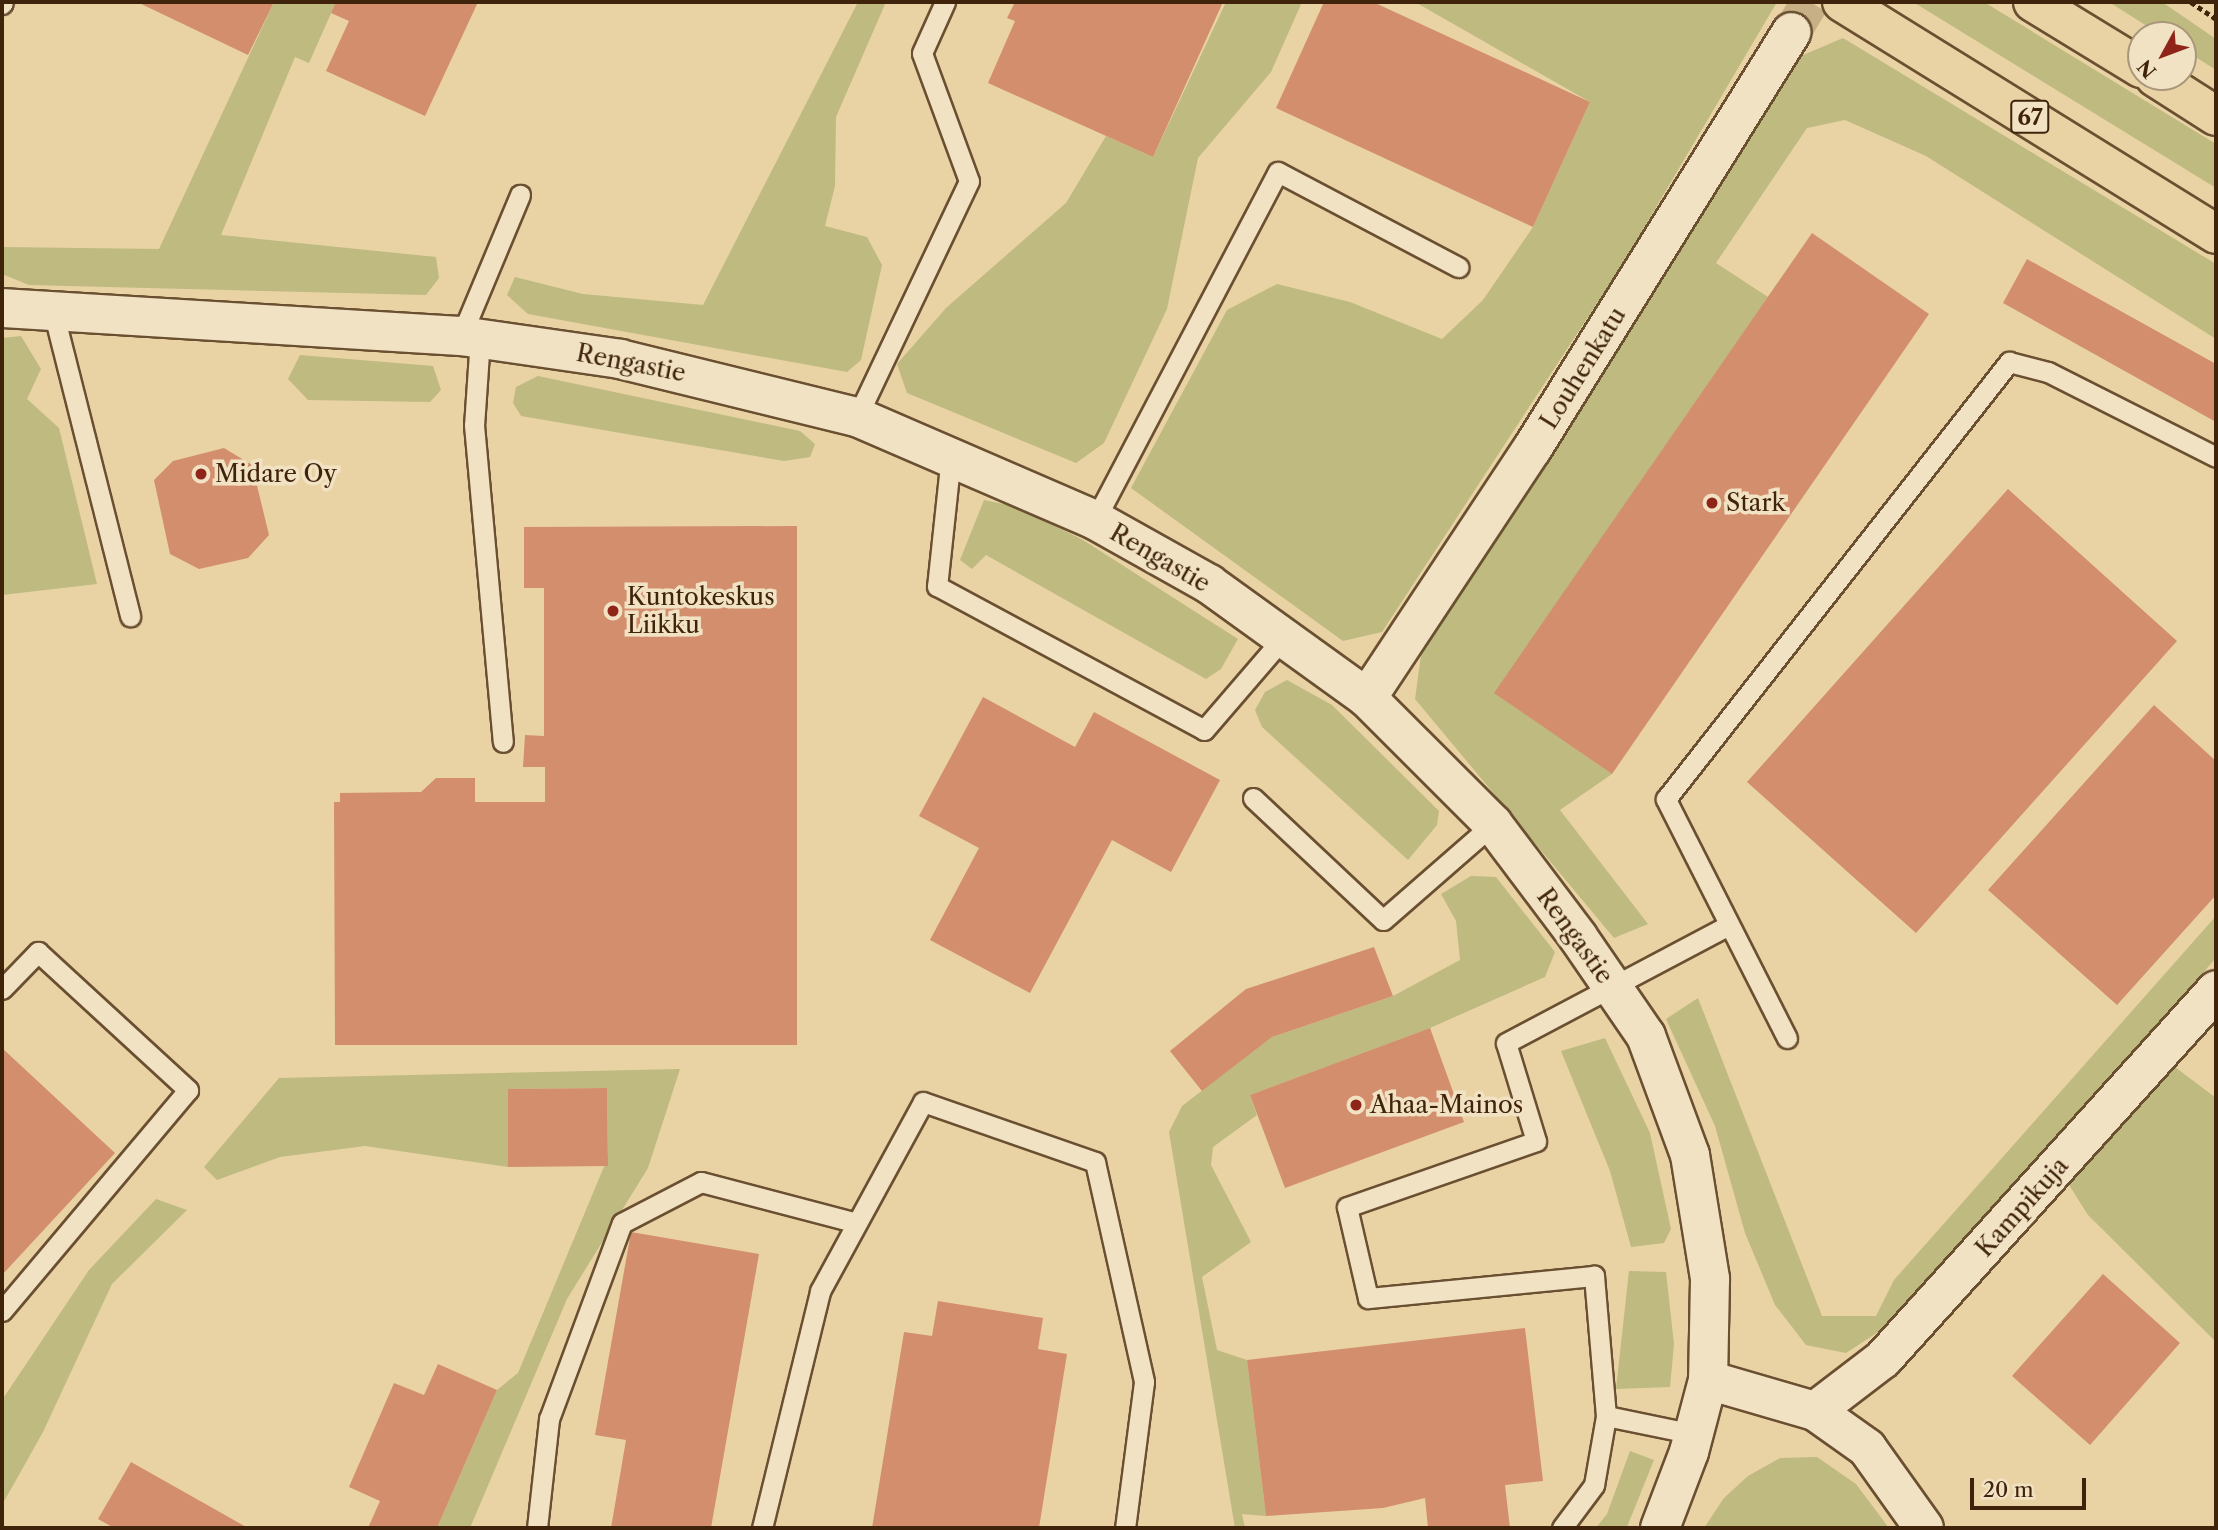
<!DOCTYPE html>
<html>
<head>
<meta charset="utf-8">
<style>
	body { margin:0 }
	#map { position:relative; width:2218px; height:1530px; overflow:hidden; background:#e9d3a4; font-family:"Libre Caslon Text",serif }
	div>[style] { position:absolute }
	[style*='--x'] { left:calc(var(--x)*1px); top:calc(var(--y)*1px); width:calc(var(--w)*1px); rotate:calc(var(--a)*1deg) }
	.green>* { inset:0; background:#beba80 }
	.building>* { inset:0; background:#d28e6d }
	.minor-tunnel>* { height:38px; margin-top:-19px; transform-origin:0; background:repeating-linear-gradient(90deg,#c7b085 0 38px,transparent 0 57px) }
	.path>* { height:4.5px; margin-top:-2.25px; transform-origin:0; background:repeating-linear-gradient(90deg,#40230b 0 5px,transparent 0 8.5px) }
	.roads { filter:drop-shadow(2px 0 #6a4f31) drop-shadow(-2px 0 #6a4f31) drop-shadow(0 2px #6a4f31) drop-shadow(0 -2px #6a4f31) }
	.service>* { height:19px; margin:-9.5px; padding:0 9.5px; transform-origin:9.5px; border-radius:9.5px; background:#f1e2c4 }
	.minor>* { height:38px; margin:-19px; padding:0 19px; transform-origin:19px; border-radius:19px; background:#f1e2c4 }
	.tertiary>* { height:38px; margin:-19px; padding:0 19px; transform-origin:19px; border-radius:19px; background:#f1e2c4 }
	.trunk>* { height:38px; margin:-19px; padding:0 19px; transform-origin:19px; border-radius:19px; background:#e9d3a4 }
	.dots>* { width:19px; height:19px; translate:-50% -50%; box-sizing:border-box; border:4px solid #f1e2c4; border-radius:50% }
	span { translate:-50% -50%; white-space:nowrap; text-align:center; line-height:1.15; -webkit-text-stroke:7px #f1e2c4; paint-order:stroke }
	.shield-label span { padding:2px 5px; background:#f1e2c4; border:2px solid; border-radius:5px; -webkit-text-stroke-width:0 }
	.shield-label { font-size:23px; color:#40230b; font-weight:700 }
	.street-label { font-size:24px; color:#40230b }
	.poi-label { font-size:24px; color:#40230b }
	.left { translate:0 -50%; text-align:left }
	.frame { position:absolute; inset:0; border:4px solid #40230b; pointer-events:none }
	.north { position:absolute; left:2127px; top:21px; width:70px; height:70px; box-sizing:border-box; background:#f1e2c4; border:2px solid #aa967a; border-radius:50%; rotate:229deg; font-size:19px; font-weight:700; line-height:28px; text-align:center; color:#40230b }
	.north::after { content:''; display:block; margin:auto; width:24px; height:32px; background:#8f2418; clip-path:polygon(50% 0,100% 100%,50% 72%,0 100%) }
	.scale { position:absolute; left:1970px; top:1478px; width:116px; height:32px; box-sizing:border-box; border:4px solid #40230b; border-top:0; padding-left:9px; font-size:21px; line-height:24px; white-space:nowrap; color:#40230b; -webkit-text-stroke:5px #f1e2c4; paint-order:stroke }
</style>
</head>
<body>
<div id="map">
	<div class="green">
		<i style="clip-path:polygon(274px 2px,336px 2px,309px 63px,295px 57px,221px 235px,436px 257px,439px 278px,426px 295px,29px 285px,2px 274px,2px 247px,159px 249px)"></i>
		<i style="clip-path:polygon(858px 2px,886px 2px,836px 117px,835px 186px,825px 226px,867px 237px,882px 265px,861px 360px,847px 372px,528px 314px,507px 295px,515px 277px,583px 294px,703px 305px)"></i>
		<i style="clip-path:polygon(1226px 2px,1302px 2px,1271px 72px,1198px 158px,1167px 309px,1104px 443px,1076px 463px,907px 393px,897px 364px,946px 308px,1066px 203px,1106px 136px,1153px 157px)"></i>
		<i style="clip-path:polygon(1415px 2px,1777px 2px,1622px 265px,1382px 632px,1343px 641px,1131px 488px,1227px 310px,1277px 284px,1350px 302px,1442px 339px,1483px 300px,1533px 227px,1590px 102px)"></i>
		<i style="clip-path:polygon(1913px 2px,1984px 2px,2216px 144px,2216px 188px)"></i>
		<i style="clip-path:polygon(2109px 2px,2162px 2px,2216px 39px,2216px 70px,2183px 49px,2183px 35px,2161px 35px)"></i>
		<i style="clip-path:polygon(1843px 38px,2216px 264px,2216px 339px,1926px 156px,1845px 120px,1807px 128px,1716px 263px,1768px 297px,1495px 693px,1612px 774px,1560px 810px,1648px 924px,1614px 938px,1415px 699px,1421px 655px,1801px 56px)"></i>
		<i style="clip-path:polygon(21px 336px,41px 369px,27px 399px,59px 428px,97px 584px,2px 595px,2px 338px)"></i>
		<i style="clip-path:polygon(300px 355px,433px 366px,441px 390px,430px 402px,308px 400px,288px 379px)"></i>
		<i style="clip-path:polygon(538px 376px,800px 431px,815px 444px,810px 457px,784px 461px,521px 416px,513px 403px,516px 387px)"></i>
		<i style="clip-path:polygon(984px 500px,1017px 507px,1083px 540px,1238px 639px,1221px 669px,1206px 679px,986px 555px,972px 569px,960px 560px)"></i>
		<i style="clip-path:polygon(1287px 680px,1332px 705px,1439px 811px,1437px 825px,1408px 860px,1262px 727px,1255px 710px,1265px 692px)"></i>
		<i style="clip-path:polygon(1471px 876px,1496px 877px,1555px 952px,1545px 977px,1430px 1028px,1250px 1095px,1257px 1115px,1213px 1147px,1211px 1165px,1251px 1242px,1202px 1277px,1217px 1350px,1247px 1360px,1266px 1516px,1242px 1514px,1245px 1528px,1235px 1528px,1169px 1132px,1182px 1106px,1272px 1037px,1393px 996px,1460px 960px,1456px 921px,1441px 894px)"></i>
		<i style="clip-path:polygon(2216px 916px,2216px 958px,1892px 1323px,1846px 1353px,1806px 1345px,1775px 1305px,1745px 1233px,1715px 1126px,1666px 1019px,1698px 998px,1822px 1316px,1876px 1316px,1894px 1280px)"></i>
		<i style="clip-path:polygon(1605px 1038px,1650px 1133px,1671px 1229px,1664px 1243px,1631px 1247px,1610px 1171px,1561px 1051px)"></i>
		<i style="clip-path:polygon(2167px 1061px,2216px 1098px,2216px 1342px,2088px 1215px,2066px 1180px)"></i>
		<i style="clip-path:polygon(680px 1069px,648px 1168px,567px 1299px,470px 1528px,437px 1528px,497px 1390px,518px 1373px,608px 1157px,607px 1088px,508px 1089px,508px 1167px,365px 1146px,280px 1157px,217px 1180px,204px 1167px,279px 1078px)"></i>
		<i style="clip-path:polygon(156px 1199px,187px 1210px,112px 1284px,43px 1432px,2px 1505px,2px 1400px,89px 1270px)"></i>
		<i style="clip-path:polygon(1629px 1271px,1666px 1272px,1674px 1344px,1670px 1387px,1616px 1389px)"></i>
		<i style="clip-path:polygon(1630px 1451px,1654px 1460px,1627px 1527px,1596px 1528px,1607px 1514px)"></i>
		<i style="clip-path:polygon(1817px 1457px,1856px 1484px,1889px 1528px,1704px 1528px,1724px 1498px,1748px 1476px,1780px 1458px)"></i>
	</div>
	<div class="building">
		<i style="clip-path:polygon(137px 2px,274px 2px,248px 55px)"></i>
		<i style="clip-path:polygon(336px 2px,478px 2px,425px 116px,326px 71px,349px 21px,331px 13px)"></i>
		<i style="clip-path:polygon(1015px 2px,1223px 2px,1153px 157px,988px 83px,1015px 21px,1007px 18px)"></i>
		<i style="clip-path:polygon(1324px 2px,1373px 2px,1590px 102px,1533px 227px,1276px 108px)"></i>
		<i style="clip-path:polygon(1812px 233px,1929px 314px,1612px 774px,1494px 693px)"></i>
		<i style="clip-path:polygon(2027px 259px,2216px 364px,2216px 422px,2003px 303px)"></i>
		<i style="clip-path:polygon(224px 448px,252px 465px,269px 535px,248px 558px,199px 569px,170px 554px,154px 480px,173px 461px)"></i>
		<i style="clip-path:polygon(2008px 489px,2177px 641px,1916px 933px,1747px 782px)"></i>
		<i style="clip-path:polygon(797px 526px,797px 1045px,335px 1045px,334px 802px,340px 802px,340px 793px,421px 792px,436px 778px,475px 778px,475px 802px,545px 802px,545px 767px,523px 767px,525px 735px,544px 736px,544px 588px,524px 588px,524px 527px)"></i>
		<i style="clip-path:polygon(983px 697px,1075px 747px,1094px 712px,1220px 780px,1171px 872px,1112px 840px,1030px 993px,930px 940px,979px 848px,919px 816px)"></i>
		<i style="clip-path:polygon(2154px 705px,2216px 761px,2216px 895px,2117px 1005px,1988px 890px)"></i>
		<i style="clip-path:polygon(1374px 947px,1393px 996px,1272px 1037px,1202px 1091px,1170px 1051px,1246px 989px)"></i>
		<i style="clip-path:polygon(1430px 1028px,1464px 1122px,1285px 1188px,1250px 1095px)"></i>
		<i style="clip-path:polygon(2px 1048px,115px 1153px,2px 1275px)"></i>
		<i style="clip-path:polygon(607px 1088px,608px 1166px,508px 1167px,508px 1089px)"></i>
		<i style="clip-path:polygon(631px 1232px,759px 1254px,711px 1528px,611px 1528px,626px 1440px,595px 1435px)"></i>
		<i style="clip-path:polygon(2103px 1274px,2180px 1343px,2090px 1445px,2012px 1376px)"></i>
		<i style="clip-path:polygon(938px 1301px,1043px 1318px,1038px 1349px,1067px 1354px,1039px 1528px,872px 1528px,904px 1332px,932px 1336px)"></i>
		<i style="clip-path:polygon(1525px 1328px,1543px 1481px,1505px 1485px,1510px 1528px,1428px 1528px,1425px 1498px,1383px 1508px,1266px 1516px,1247px 1360px)"></i>
		<i style="clip-path:polygon(438px 1364px,497px 1390px,437px 1528px,368px 1528px,380px 1501px,349px 1487px,394px 1383px,424px 1395px)"></i>
		<i style="clip-path:polygon(131px 1462px,248px 1528px,114px 1528px,98px 1519px)"></i>
	</div>
	<div class="minor-tunnel">
		<i style="--x:1792;--y:32;--w:35;--a:-59"></i>
	</div>
	<div class="path">
		<i style="--x:2191;--y:2;--w:30;--a:34"></i>
	</div>
	<div class="roads">
		<div class="service">
			<i style="--x:2;--y:4;--w:2;--a:-63"></i>
			<i style="--x:53;--y:311;--w:315;--a:75.8"></i>
			<i style="--x:461;--y:336;--w:153;--a:-67.3"></i>
			<i style="--x:480;--y:338;--w:87;--a:93.9"></i>
			<i style="--x:474;--y:425;--w:318;--a:84.8"></i>
			<i style="--x:857;--y:417;--w:261;--a:-64.6"></i>
			<i style="--x:969;--y:181;--w:136;--a:-110.2"></i>
			<i style="--x:922;--y:53;--w:56;--a:-65.7"></i>
			<i style="--x:951;--y:456;--w:131;--a:96.1"></i>
			<i style="--x:937;--y:586;--w:303;--a:28.3"></i>
			<i style="--x:1204;--y:730;--w:123;--a:-49.3"></i>
			<i style="--x:1095;--y:520;--w:393;--a:-62.3"></i>
			<i style="--x:1278;--y:172;--w:204;--a:27.8"></i>
			<i style="--x:1253;--y:798;--w:178;--a:43.2"></i>
			<i style="--x:1383;--y:920;--w:146;--a:-41.1"></i>
			<i style="--x:2;--y:989;--w:52;--a:-45.8"></i>
			<i style="--x:38;--y:952;--w:204;--a:42.6"></i>
			<i style="--x:188;--y:1090;--w:289;--a:130.1"></i>
			<i style="--x:1787;--y:1038;--w:268;--a:-116.9"></i>
			<i style="--x:1666;--y:799;--w:556;--a:-51.87"></i>
			<i style="--x:2009;--y:362;--w:40;--a:14.4"></i>
			<i style="--x:2048;--y:372;--w:188;--a:26.8"></i>
			<i style="--x:1694;--y:1434;--w:90;--a:-168.4"></i>
			<i style="--x:1606;--y:1416;--w:141;--a:-94.9"></i>
			<i style="--x:1594;--y:1276;--w:227;--a:174.4"></i>
			<i style="--x:1368;--y:1298;--w:93;--a:-103"></i>
			<i style="--x:1347;--y:1207;--w:200;--a:-19.2"></i>
			<i style="--x:1536;--y:1141;--w:102;--a:-107"></i>
			<i style="--x:1506;--y:1043;--w:250;--a:-27.9"></i>
			<i style="--x:537;--y:1528;--w:110;--a:-83.7"></i>
			<i style="--x:549;--y:1419;--w:209;--a:-69.6"></i>
			<i style="--x:622;--y:1223;--w:89;--a:-27.4"></i>
			<i style="--x:701;--y:1182;--w:161;--a:14.7"></i>
			<i style="--x:762;--y:1528;--w:244;--a:-76.2"></i>
			<i style="--x:820;--y:1291;--w:215;--a:-61.4"></i>
			<i style="--x:923;--y:1102;--w:182;--a:19.2"></i>
			<i style="--x:1095;--y:1162;--w:225;--a:77.4"></i>
			<i style="--x:1144;--y:1382;--w:147;--a:97.4"></i>
			<i style="--x:1562;--y:1528;--w:54;--a:-53.3"></i>
			<i style="--x:1594;--y:1485;--w:70;--a:-80.1"></i>
		</div>
		<div class="minor">
			<i style="--x:1367;--y:698;--w:299;--a:-56.5"></i>
			<i style="--x:1532;--y:449;--w:491;--a:-58.1"></i>
			<i style="--x:1708;--y:1380;--w:111;--a:16.2"></i>
			<i style="--x:1815;--y:1411;--w:64;--a:35.4"></i>
			<i style="--x:1867;--y:1448;--w:98;--a:54.5"></i>
			<i style="--x:1815;--y:1411;--w:86;--a:-37.4"></i>
			<i style="--x:1883;--y:1359;--w:497;--a:-47.9"></i>
		</div>
		<div class="tertiary">
			<i style="--x:2;--y:308;--w:460;--a:3.5"></i>
			<i style="--x:461;--y:336;--w:161;--a:8.2"></i>
			<i style="--x:620;--y:359;--w:244;--a:13.8"></i>
			<i style="--x:857;--y:417;--w:259;--a:23.4"></i>
			<i style="--x:1095;--y:520;--w:131;--a:29.3"></i>
			<i style="--x:1209;--y:584;--w:195;--a:35.8"></i>
			<i style="--x:1367;--y:698;--w:178;--a:45"></i>
			<i style="--x:1493;--y:824;--w:141;--a:53"></i>
			<i style="--x:1578;--y:937;--w:120;--a:55.5"></i>
			<i style="--x:1646;--y:1036;--w:127;--a:69.7"></i>
			<i style="--x:1690;--y:1155;--w:126;--a:80.8"></i>
			<i style="--x:1710;--y:1279;--w:101;--a:91.1"></i>
			<i style="--x:1708;--y:1380;--w:74;--a:104.8"></i>
			<i style="--x:1689;--y:1452;--w:81;--a:110.9"></i>
		</div>
		<div class="trunk">
			<i style="--x:1842;--y:2;--w:440;--a:31.8"></i>
			<i style="--x:2033;--y:2;--w:127;--a:31.4"></i>
			<i style="--x:2155;--y:77;--w:72;--a:32.6"></i>
		</div>
	</div>
	<div class="dots">
		<i style="left:201px;top:474px;background:#8f2418"></i>
		<i style="left:1712px;top:503px;background:#8f2418"></i>
		<i style="left:613px;top:611px;background:#8f2418"></i>
		<i style="left:1356px;top:1105px;background:#8f2418"></i>
	</div>
	<div class="shield-label">
		<span style="left:2030px;top:117px">67</span>
	</div>
	<div class="street-label">
		<span style="left:631px;top:363px;rotate:11deg">Rengastie</span>
		<span style="left:1583px;top:368px;rotate:-58deg">Louhenkatu</span>
		<span style="left:1160px;top:558px;rotate:30deg">Rengastie</span>
		<span style="left:1575px;top:936px;rotate:54deg">Rengastie</span>
		<span style="left:2022px;top:1207px;rotate:-48deg">Kampikuja</span>
	</div>
	<div class="poi-label">
		<span class="left" style="left:215px;top:474px">Midare Oy</span>
		<span class="left" style="left:1726px;top:503px">Stark</span>
		<span class="left" style="left:627px;top:611px">Kuntokeskus<br>Liikku</span>
		<span class="left" style="left:1370px;top:1105px">Ahaa-Mainos</span>
	</div>
	<div class="frame"></div>
	<div class="north">N</div>
	<div class="scale">20 m</div>
</div>
</body>
</html>
